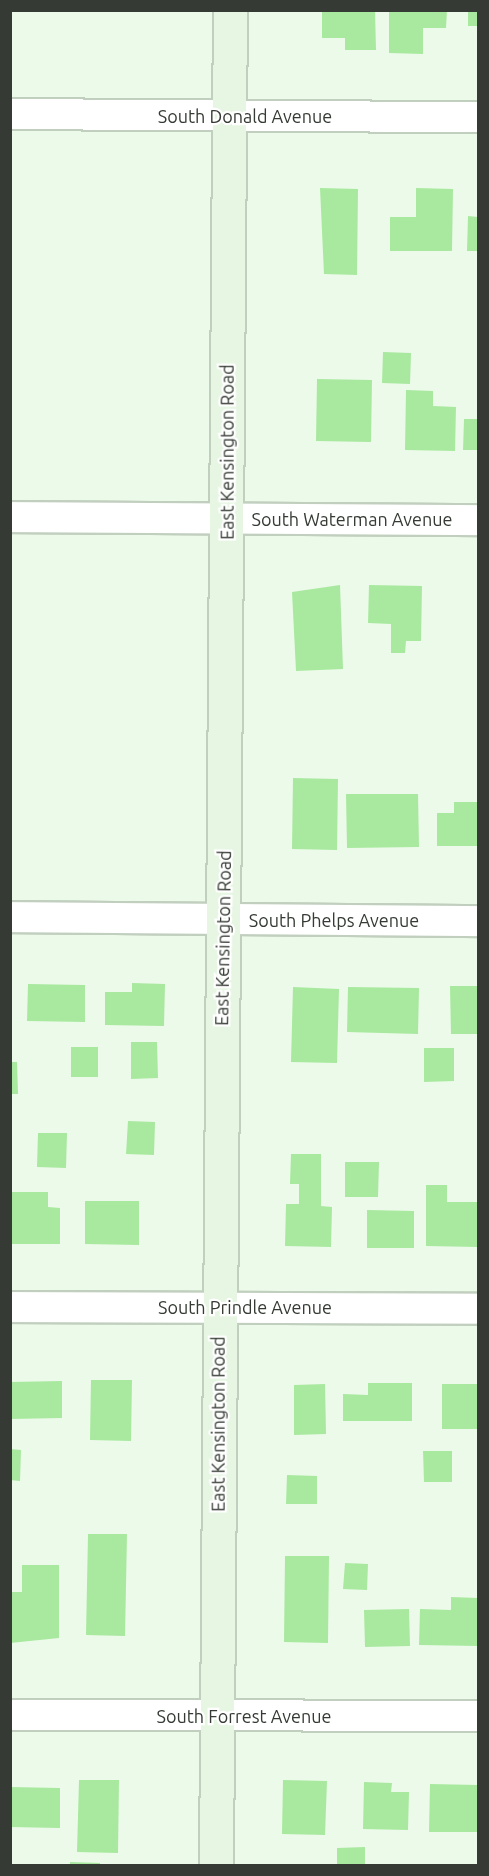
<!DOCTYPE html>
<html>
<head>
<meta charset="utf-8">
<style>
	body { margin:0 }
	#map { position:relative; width:489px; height:1876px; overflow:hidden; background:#ecfae9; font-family:Ubuntu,sans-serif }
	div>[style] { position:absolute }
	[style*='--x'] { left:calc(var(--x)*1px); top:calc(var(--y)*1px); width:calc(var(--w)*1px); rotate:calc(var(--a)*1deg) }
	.building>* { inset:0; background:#a8e99f }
	.roads { filter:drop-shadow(2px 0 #c1cfbf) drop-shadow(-2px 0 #c1cfbf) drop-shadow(0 2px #c1cfbf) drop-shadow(0 -2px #c1cfbf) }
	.minor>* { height:30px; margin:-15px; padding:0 15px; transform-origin:15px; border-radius:15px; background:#fff }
	.secondary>* { height:33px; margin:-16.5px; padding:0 16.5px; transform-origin:16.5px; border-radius:16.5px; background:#e6f6e3 }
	span { translate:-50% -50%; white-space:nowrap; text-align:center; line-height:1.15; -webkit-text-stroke:4.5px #fff; paint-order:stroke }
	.street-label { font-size:18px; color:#353b34 }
	.frame { position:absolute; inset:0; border:12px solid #353b34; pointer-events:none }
</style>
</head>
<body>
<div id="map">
	<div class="building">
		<i style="clip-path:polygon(322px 10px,375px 10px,376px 50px,345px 50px,345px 38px,322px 38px)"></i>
		<i style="clip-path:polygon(389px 10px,447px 10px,446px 28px,423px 28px,423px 54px,389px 53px)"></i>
		<i style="clip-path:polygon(468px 10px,478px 10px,478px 26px,468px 26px)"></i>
		<i style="clip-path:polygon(320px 188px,358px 189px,357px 275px,324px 274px)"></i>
		<i style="clip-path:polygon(416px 188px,453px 189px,452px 251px,390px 251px,390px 217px,416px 217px)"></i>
		<i style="clip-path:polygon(468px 216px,478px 217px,478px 251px,467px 251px)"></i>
		<i style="clip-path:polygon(383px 352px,411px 353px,410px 384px,382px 383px)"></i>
		<i style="clip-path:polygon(317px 379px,372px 380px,371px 442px,316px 441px)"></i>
		<i style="clip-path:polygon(406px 390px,433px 391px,433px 406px,456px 407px,455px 451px,405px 450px)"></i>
		<i style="clip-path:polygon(464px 419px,478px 419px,478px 450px,463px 450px)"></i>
		<i style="clip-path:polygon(340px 585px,343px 669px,296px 671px,292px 592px)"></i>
		<i style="clip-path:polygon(369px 585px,422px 586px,421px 641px,406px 641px,405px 653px,391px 653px,391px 624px,368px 623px)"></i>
		<i style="clip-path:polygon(293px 778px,338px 779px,337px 850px,292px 849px)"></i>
		<i style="clip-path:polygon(346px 794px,418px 794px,419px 847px,347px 848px)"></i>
		<i style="clip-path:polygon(454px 802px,478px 802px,478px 846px,437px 846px,437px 813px,454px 813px)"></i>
		<i style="clip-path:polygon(132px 983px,165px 984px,164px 1026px,105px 1025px,105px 992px,132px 992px)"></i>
		<i style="clip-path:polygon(28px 984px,85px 985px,85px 1022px,27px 1021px)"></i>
		<i style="clip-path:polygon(450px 986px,478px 986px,478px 1034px,451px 1034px)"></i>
		<i style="clip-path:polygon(293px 987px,339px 989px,337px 1063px,291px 1062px)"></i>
		<i style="clip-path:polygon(348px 987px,419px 988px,418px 1034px,347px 1032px)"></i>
		<i style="clip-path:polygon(131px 1042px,157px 1042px,158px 1078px,131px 1079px)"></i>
		<i style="clip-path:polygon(71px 1047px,98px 1047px,98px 1077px,71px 1077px)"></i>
		<i style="clip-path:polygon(424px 1048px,454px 1048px,454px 1081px,424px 1082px)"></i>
		<i style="clip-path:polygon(10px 1062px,17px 1062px,18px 1094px,10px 1094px)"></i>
		<i style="clip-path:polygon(128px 1121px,155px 1122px,154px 1155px,126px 1154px)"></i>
		<i style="clip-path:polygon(38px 1133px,67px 1133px,66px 1168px,37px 1167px)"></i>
		<i style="clip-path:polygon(291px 1154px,321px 1154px,321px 1206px,332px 1207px,331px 1247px,285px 1246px,286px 1204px,299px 1204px,299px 1184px,290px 1184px)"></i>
		<i style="clip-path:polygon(345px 1162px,379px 1162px,378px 1197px,345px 1197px)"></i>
		<i style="clip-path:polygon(426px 1185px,447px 1185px,447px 1202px,478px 1202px,478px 1247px,426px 1246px)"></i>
		<i style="clip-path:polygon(10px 1192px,48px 1192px,48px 1207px,60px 1208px,60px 1244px,10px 1244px)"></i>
		<i style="clip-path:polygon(85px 1201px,139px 1201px,139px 1245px,85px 1244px)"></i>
		<i style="clip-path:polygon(367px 1210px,414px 1211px,414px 1248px,367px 1248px)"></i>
		<i style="clip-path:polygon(91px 1380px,132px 1380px,131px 1441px,90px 1440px)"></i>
		<i style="clip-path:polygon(62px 1381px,62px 1418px,10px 1419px,10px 1382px)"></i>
		<i style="clip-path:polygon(368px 1383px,412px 1383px,412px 1421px,343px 1421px,343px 1394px,368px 1395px)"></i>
		<i style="clip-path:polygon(325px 1384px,326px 1434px,294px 1435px,294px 1385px)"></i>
		<i style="clip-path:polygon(442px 1384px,478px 1384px,478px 1429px,442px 1429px)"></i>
		<i style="clip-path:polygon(10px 1449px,21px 1450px,20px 1481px,10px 1480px)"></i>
		<i style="clip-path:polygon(423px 1451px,452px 1451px,452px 1482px,424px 1482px)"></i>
		<i style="clip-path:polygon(287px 1475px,317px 1476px,317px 1504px,286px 1504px)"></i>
		<i style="clip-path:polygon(88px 1534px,127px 1534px,125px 1636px,86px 1635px)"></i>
		<i style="clip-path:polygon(285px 1556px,329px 1556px,328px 1643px,284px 1642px)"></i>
		<i style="clip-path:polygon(345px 1563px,368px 1564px,367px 1590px,343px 1589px)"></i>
		<i style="clip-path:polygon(22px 1565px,59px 1565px,59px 1638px,10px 1643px,10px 1592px,22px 1592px)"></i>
		<i style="clip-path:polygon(451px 1597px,478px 1598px,478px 1646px,419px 1645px,420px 1609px,451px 1610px)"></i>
		<i style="clip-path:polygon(409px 1609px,410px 1646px,365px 1647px,364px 1610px)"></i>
		<i style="clip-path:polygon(79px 1780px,119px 1780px,118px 1853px,77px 1852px)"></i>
		<i style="clip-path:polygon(283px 1780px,327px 1781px,325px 1835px,282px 1834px)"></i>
		<i style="clip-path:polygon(364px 1782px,392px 1783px,391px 1792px,409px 1792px,408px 1830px,363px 1829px)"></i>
		<i style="clip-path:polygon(430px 1784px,478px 1785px,478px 1832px,429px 1832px)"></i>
		<i style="clip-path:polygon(10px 1787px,60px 1788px,60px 1828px,10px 1827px)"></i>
		<i style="clip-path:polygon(365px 1847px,365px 1866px,337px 1866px,337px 1848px)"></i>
		<i style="clip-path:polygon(70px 1862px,100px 1863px,100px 1866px,70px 1866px)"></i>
	</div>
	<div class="roads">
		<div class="minor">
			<i style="--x:10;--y:114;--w:468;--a:0.4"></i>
			<i style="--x:10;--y:517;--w:468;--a:0.4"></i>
			<i style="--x:10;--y:917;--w:468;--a:0.5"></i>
			<i style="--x:10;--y:1307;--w:468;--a:0.2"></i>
			<i style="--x:10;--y:1715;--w:468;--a:0.1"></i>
		</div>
		<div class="secondary">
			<i style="--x:216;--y:1866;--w:1856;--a:-89.57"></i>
		</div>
	</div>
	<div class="street-label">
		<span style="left:245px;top:116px">South Donald Avenue</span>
		<span style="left:227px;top:452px;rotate:-90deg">East Kensington Road</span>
		<span style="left:352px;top:519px">South Waterman Avenue</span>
		<span style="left:334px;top:920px">South Phelps Avenue</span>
		<span style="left:223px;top:938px;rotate:-89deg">East Kensington Road</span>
		<span style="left:245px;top:1307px">South Prindle Avenue</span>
		<span style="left:218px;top:1424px;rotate:-90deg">East Kensington Road</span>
		<span style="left:244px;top:1716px">South Forrest Avenue</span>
	</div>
	<div class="frame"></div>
</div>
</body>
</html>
